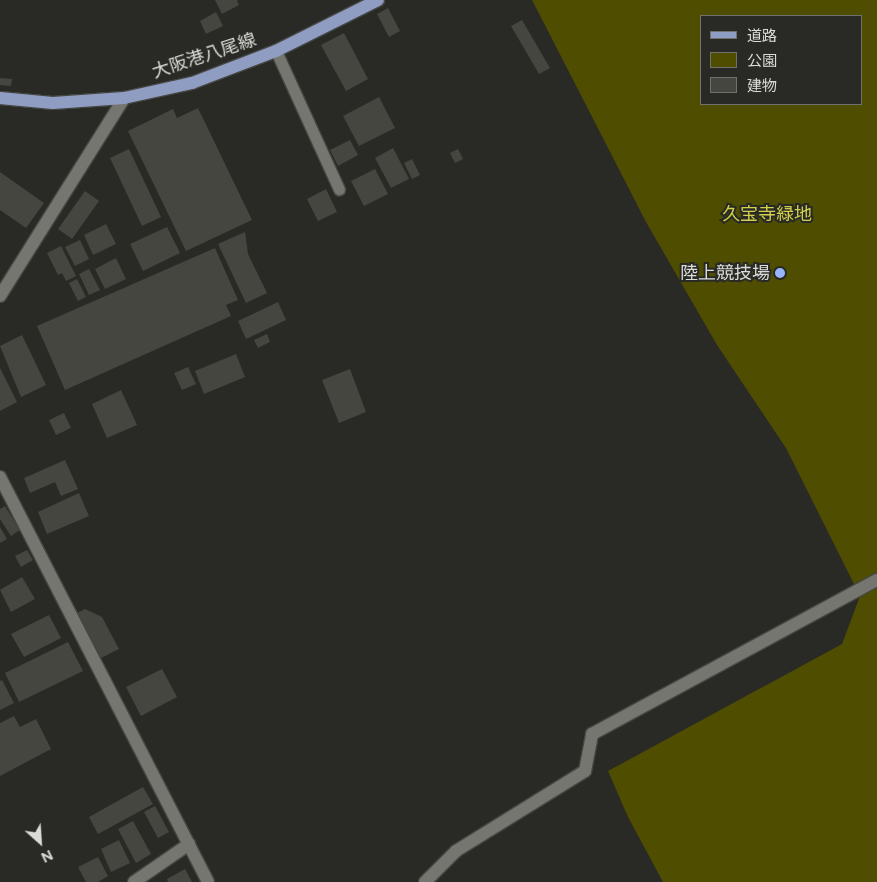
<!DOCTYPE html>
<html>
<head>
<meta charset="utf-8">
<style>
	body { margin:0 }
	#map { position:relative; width:877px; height:882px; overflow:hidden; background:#292925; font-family:Figtree,"Noto Sans JP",sans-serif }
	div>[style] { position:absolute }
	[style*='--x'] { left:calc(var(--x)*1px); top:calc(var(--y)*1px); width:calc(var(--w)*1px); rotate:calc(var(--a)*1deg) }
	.green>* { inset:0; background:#4e4d00 }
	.building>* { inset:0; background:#464641 }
	.roads { filter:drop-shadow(1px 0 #464643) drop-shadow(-1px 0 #464643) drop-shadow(0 1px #464643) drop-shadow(0 -1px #464643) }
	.lane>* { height:11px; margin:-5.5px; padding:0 5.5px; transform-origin:5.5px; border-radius:5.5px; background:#767671 }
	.street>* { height:12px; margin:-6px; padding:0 6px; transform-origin:6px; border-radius:6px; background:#767671 }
	.primary>* { height:12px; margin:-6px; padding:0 6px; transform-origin:6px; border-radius:6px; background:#8e9dc1 }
	.dots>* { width:14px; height:14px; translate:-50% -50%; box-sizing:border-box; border:2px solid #292925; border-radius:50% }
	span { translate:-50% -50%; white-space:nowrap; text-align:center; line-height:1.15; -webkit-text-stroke:4px #292925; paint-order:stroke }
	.street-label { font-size:18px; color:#dbdbd8 }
	.park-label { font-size:18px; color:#d0d04a }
	.poi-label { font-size:18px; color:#dbdbd8 }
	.right { translate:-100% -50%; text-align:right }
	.legend { position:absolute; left:700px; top:15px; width:162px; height:90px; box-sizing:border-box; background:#292925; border:1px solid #70706d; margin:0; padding:6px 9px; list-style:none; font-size:15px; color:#dbdbd8 }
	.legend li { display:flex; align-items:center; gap:10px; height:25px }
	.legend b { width:25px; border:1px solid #70706d }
	.north { position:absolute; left:15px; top:817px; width:50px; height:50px; -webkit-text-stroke:4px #292925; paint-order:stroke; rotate:154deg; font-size:14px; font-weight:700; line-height:20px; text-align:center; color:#dbdbd8 }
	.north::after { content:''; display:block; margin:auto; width:18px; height:22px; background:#dbdbd8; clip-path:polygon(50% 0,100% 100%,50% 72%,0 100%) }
</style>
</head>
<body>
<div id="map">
	<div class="green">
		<i style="clip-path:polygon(evenodd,532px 0,877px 0,877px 882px,663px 882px,628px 817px,608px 771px,842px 644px,860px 596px,786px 448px,717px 345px,646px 222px,532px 0,701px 16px,861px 16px,861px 104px,701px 104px,701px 16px)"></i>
	</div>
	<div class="building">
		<i style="clip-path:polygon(215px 0,237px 0,239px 5px,222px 14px)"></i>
		<i style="clip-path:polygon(388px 8px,400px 31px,389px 37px,377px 14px)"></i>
		<i style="clip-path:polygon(216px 12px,223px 26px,206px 34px,200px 21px)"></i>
		<i style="clip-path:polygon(522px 20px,550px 68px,539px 74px,511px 26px)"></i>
		<i style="clip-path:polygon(344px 33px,368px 79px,346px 91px,321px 45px)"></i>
		<i style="clip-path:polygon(0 78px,12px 79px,11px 86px,0 85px)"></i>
		<i style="clip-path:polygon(379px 97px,395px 128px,359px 146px,343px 116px)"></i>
		<i style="clip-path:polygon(198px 108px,252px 220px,186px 251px,128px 131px,173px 109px,177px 118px)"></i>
		<i style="clip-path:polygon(350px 140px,358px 155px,338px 166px,330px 150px)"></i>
		<i style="clip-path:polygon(393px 148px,409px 179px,391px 188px,375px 158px)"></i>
		<i style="clip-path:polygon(129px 149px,161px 217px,142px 226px,110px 158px)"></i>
		<i style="clip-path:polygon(458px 149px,463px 159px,455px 163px,450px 153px)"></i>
		<i style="clip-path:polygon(412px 159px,420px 175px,412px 179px,404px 163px)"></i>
		<i style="clip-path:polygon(375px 169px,388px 194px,364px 206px,351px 181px)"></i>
		<i style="clip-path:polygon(0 172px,44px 203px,26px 228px,0 210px)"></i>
		<i style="clip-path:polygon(326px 189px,337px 212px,318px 221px,307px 199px)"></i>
		<i style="clip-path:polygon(85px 191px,99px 201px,72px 239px,58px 229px)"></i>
		<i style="clip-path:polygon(106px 224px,116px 244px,93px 255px,84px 235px)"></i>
		<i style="clip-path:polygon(167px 227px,180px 253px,143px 271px,130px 244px)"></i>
		<i style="clip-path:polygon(245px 232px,248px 254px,267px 293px,246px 303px,218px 244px)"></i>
		<i style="clip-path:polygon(80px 240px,89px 259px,75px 266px,65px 247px)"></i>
		<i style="clip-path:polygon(61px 246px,76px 276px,66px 281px,62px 273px,58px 275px,47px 253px)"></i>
		<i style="clip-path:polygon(215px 248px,238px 300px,226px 305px,231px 316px,65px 390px,37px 326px)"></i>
		<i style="clip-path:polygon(116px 258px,126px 279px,105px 289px,95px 269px)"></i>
		<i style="clip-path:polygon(89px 269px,100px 290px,89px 295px,79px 274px)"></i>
		<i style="clip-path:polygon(77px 279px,86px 297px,78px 301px,69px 283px)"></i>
		<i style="clip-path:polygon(278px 302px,286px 320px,246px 339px,238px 321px)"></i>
		<i style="clip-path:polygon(267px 334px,270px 342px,258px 348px,254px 340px)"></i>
		<i style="clip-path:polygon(22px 335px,46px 385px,21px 397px,0 346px)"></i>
		<i style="clip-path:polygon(236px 354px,245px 377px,204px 394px,195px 371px)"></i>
		<i style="clip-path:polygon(188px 367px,196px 384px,182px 390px,174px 373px)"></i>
		<i style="clip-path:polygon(0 368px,17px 402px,0 411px)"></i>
		<i style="clip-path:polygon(350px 369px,366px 412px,339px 423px,322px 380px)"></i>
		<i style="clip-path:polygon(121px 390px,137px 425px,107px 438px,92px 404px)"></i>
		<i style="clip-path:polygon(64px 413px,71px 428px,56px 435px,49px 420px)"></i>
		<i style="clip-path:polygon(65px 460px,78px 489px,61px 496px,55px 482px,30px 493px,24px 478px)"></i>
		<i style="clip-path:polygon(79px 493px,89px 516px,47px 534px,38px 512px)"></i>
		<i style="clip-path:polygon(5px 506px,20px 530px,11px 536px,0 519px,0 509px)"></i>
		<i style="clip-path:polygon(0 527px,7px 539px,0 543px)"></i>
		<i style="clip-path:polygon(27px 550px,33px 560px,21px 567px,15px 556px)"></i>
		<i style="clip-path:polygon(22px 577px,35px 599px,11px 612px,0 590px)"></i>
		<i style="clip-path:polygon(85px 609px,102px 617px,119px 649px,101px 658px,77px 613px)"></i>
		<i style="clip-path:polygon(49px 615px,61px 638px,24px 657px,11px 634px)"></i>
		<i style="clip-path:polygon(68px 642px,83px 671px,19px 702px,5px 673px)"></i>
		<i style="clip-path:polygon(162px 669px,177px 697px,141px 716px,126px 687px)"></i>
		<i style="clip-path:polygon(2px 680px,14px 703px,0 710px,0 681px)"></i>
		<i style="clip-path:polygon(14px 716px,20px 727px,36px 719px,51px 749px,0 776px,0 723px)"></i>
		<i style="clip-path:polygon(143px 787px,153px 804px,98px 834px,89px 817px)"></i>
		<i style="clip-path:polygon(155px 806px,169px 832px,158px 838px,144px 812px)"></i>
		<i style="clip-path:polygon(133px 821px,151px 854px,136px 863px,118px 829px)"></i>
		<i style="clip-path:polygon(119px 840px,130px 863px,111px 872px,101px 849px)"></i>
		<i style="clip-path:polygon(98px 857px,108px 876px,98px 882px,86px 882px,78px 867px)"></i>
		<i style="clip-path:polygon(185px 869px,192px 882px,168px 882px,167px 879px)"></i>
	</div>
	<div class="roads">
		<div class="lane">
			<i style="--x:276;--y:51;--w:152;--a:65.5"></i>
		</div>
		<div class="street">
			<i style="--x:0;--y:296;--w:234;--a:-57.9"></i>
			<i style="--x:0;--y:477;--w:455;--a:62.8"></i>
			<i style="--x:134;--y:882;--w:67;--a:-34.6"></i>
			<i style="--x:425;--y:882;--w:44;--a:-45"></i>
			<i style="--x:456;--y:851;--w:152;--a:-31.8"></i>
			<i style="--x:585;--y:771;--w:38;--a:-79"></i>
			<i style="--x:592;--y:734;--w:324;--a:-28.4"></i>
		</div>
		<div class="primary">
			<i style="--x:0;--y:98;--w:53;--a:5.4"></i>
			<i style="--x:53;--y:103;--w:71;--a:-4"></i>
			<i style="--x:124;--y:98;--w:70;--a:-12.4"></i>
			<i style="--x:192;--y:83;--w:90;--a:-20.9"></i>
			<i style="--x:276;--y:51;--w:114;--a:-26.6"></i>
		</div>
	</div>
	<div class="dots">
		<i style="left:780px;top:273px;background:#99b5fd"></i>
	</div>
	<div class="street-label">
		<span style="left:204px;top:56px;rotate:-18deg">大阪港八尾線</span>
	</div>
	<div class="park-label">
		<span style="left:767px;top:214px">久宝寺緑地</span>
	</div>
	<div class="poi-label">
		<span class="right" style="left:770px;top:273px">陸上競技場</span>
	</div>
	<ul class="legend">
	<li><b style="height:6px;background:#8e9dc1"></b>道路</li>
	<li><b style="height:14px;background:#4e4d00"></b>公園</li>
	<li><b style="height:14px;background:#464641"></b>建物</li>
	</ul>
	<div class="north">N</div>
</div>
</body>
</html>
